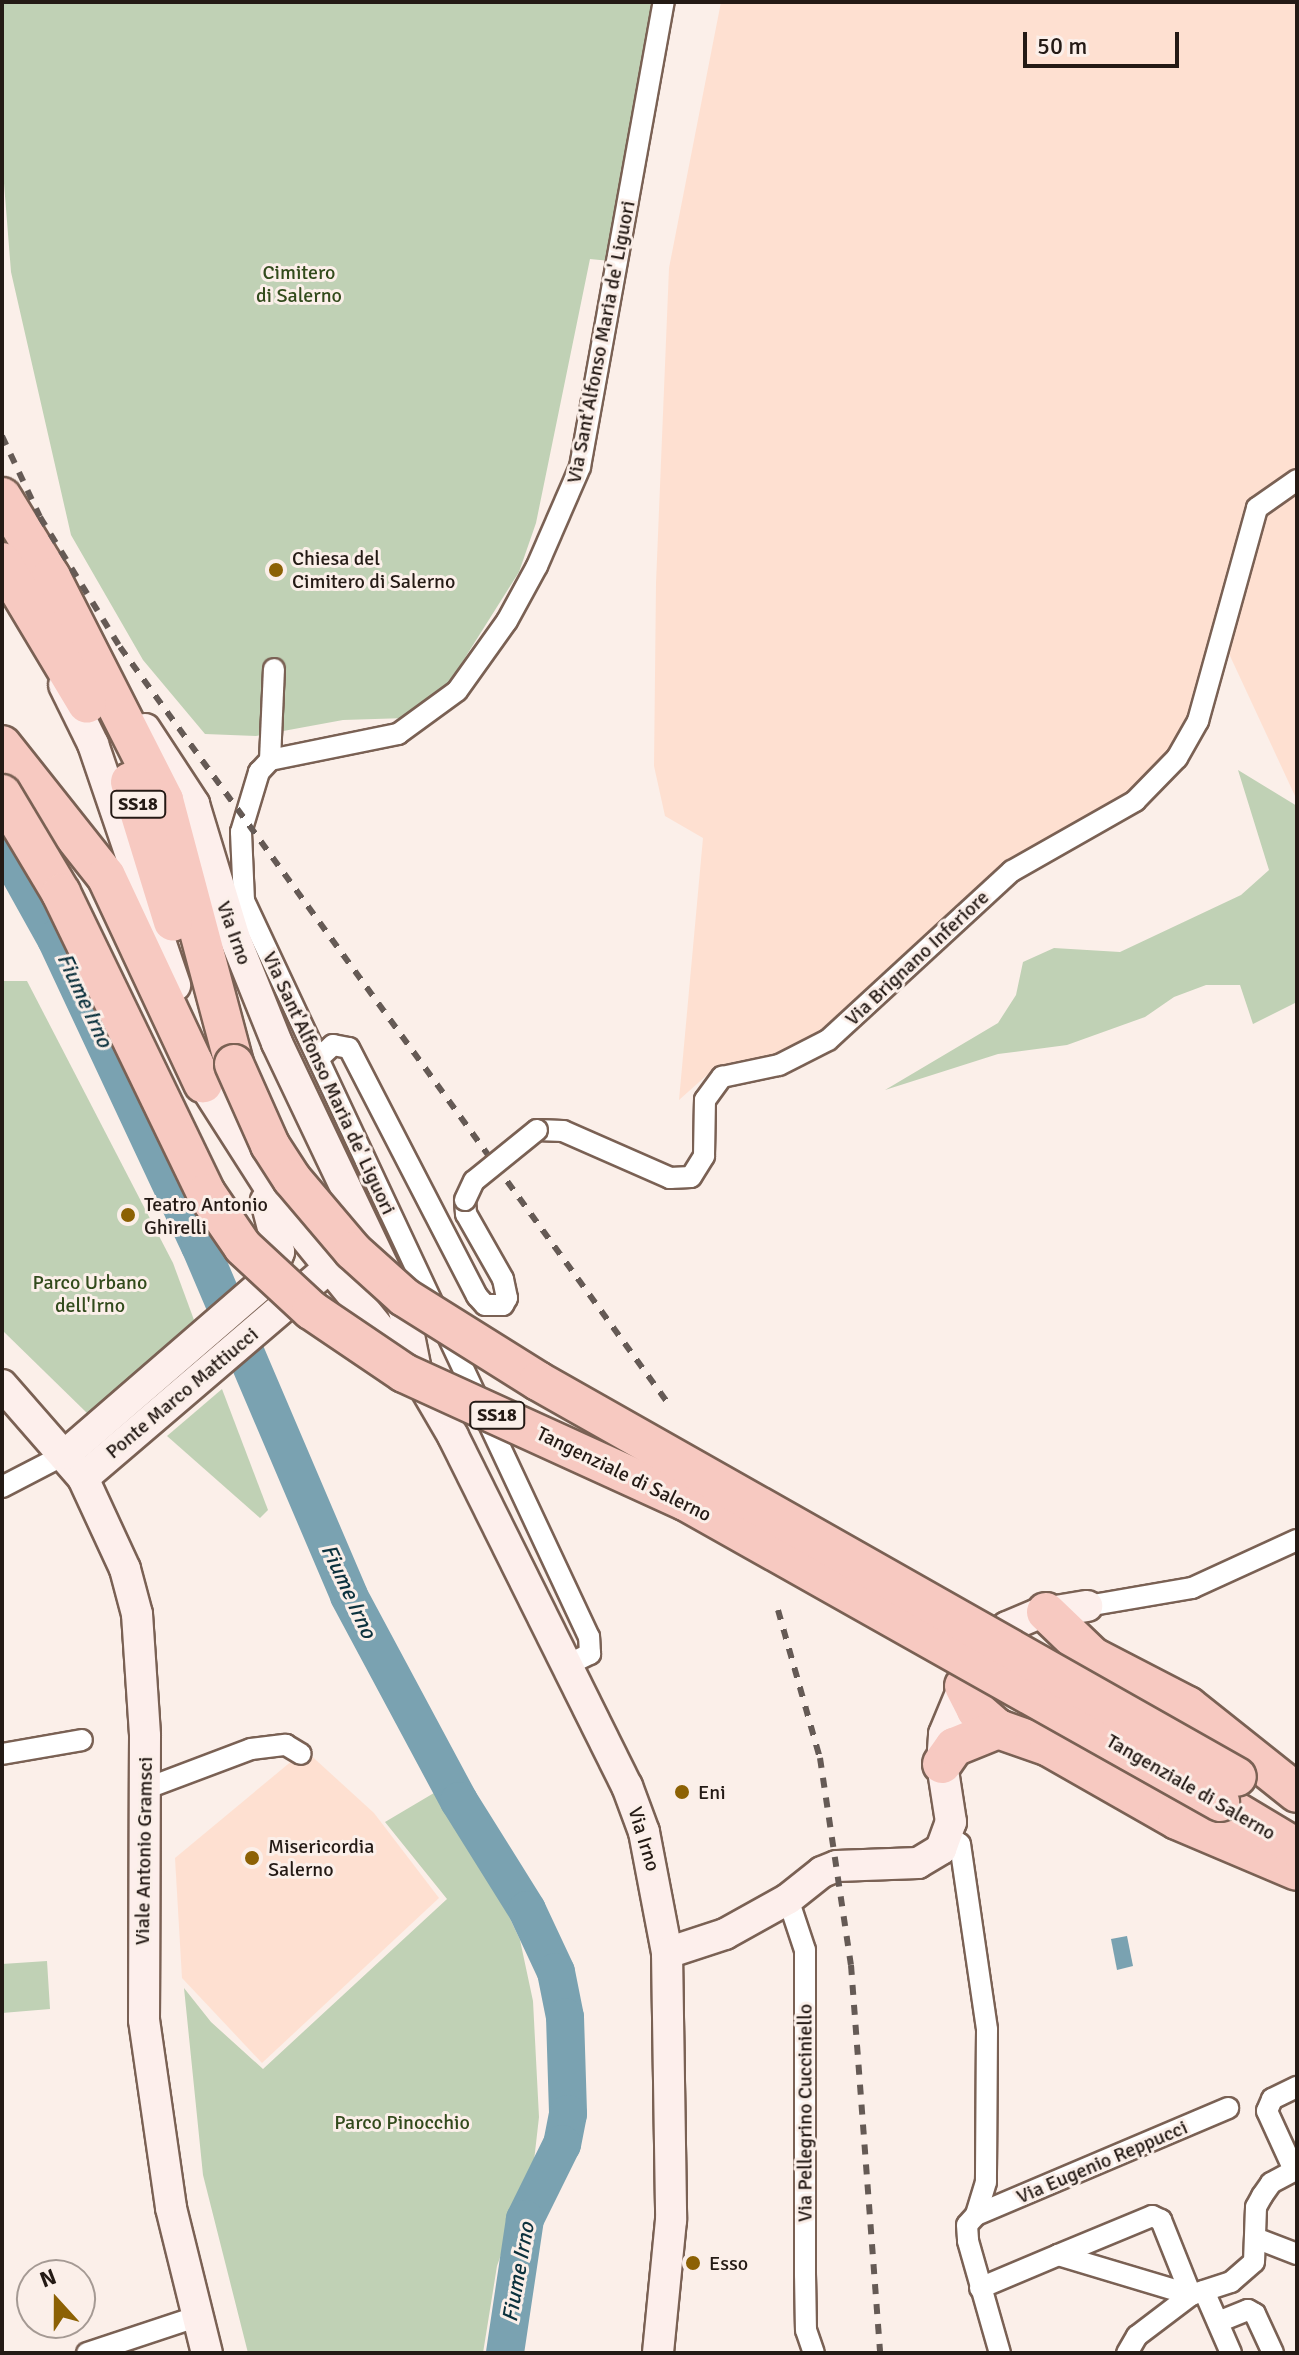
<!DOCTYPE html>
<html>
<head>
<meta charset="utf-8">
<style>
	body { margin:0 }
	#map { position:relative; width:1299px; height:2355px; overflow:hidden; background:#fbefe9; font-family:Signika,sans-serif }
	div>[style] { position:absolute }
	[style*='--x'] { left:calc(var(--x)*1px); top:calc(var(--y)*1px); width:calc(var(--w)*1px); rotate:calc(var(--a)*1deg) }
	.built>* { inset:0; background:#fee0d1 }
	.green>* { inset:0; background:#c0d1b5 }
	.water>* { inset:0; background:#7aa2b1 }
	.river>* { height:38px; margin:-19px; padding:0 19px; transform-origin:19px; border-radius:19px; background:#7aa2b1 }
	.roads { filter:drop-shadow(2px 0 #7a6154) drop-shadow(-2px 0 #7a6154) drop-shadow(0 2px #7a6154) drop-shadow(0 -2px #7a6154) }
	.street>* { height:20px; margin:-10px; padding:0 10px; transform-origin:10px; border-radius:10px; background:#fff }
	.secondary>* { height:30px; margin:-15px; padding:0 15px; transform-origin:15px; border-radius:15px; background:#fdefec }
	.highway>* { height:38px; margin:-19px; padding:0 19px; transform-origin:19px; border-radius:19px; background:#f7c9c1 }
	.rail>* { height:6px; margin-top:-3px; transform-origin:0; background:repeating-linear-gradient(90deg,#655a55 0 10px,transparent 0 20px) }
	.bridges { filter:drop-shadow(2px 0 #7a6154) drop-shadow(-2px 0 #7a6154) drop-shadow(0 2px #7a6154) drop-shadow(0 -2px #7a6154) }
	.street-bridge>* { height:20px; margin:-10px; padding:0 10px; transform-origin:10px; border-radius:10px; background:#fff }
	.highway-bridge>* { height:38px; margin:-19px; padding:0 19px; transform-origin:19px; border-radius:19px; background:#f7c9c1 }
	.dots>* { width:22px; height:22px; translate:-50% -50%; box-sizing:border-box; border:4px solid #fbefe9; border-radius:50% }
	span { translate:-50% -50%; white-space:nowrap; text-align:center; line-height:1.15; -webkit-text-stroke:6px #fbefe9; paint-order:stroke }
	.shield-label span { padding:2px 6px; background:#fbefe9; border:2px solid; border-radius:6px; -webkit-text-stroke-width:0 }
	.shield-label { font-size:18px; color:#241a15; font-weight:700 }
	.park-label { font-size:20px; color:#324b1c }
	.street-label { font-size:20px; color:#241a15 }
	.poi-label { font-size:20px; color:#241a15 }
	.left { translate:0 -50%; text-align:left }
	.water-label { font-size:22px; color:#0b313d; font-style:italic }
	.frame { position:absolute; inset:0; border:4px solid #241a15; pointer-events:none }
	.north { position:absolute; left:16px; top:2259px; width:80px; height:80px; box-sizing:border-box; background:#fbefe9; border:2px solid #a59a94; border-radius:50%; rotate:339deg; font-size:22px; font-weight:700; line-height:32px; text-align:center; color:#241a15 }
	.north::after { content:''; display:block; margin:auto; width:28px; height:36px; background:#8c6104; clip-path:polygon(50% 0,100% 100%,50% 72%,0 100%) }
	.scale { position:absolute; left:1023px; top:32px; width:156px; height:36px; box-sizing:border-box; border:4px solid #241a15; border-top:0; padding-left:10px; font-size:24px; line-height:28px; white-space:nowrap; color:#241a15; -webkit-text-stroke:6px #fbefe9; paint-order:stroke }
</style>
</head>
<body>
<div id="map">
	<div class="built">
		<i style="clip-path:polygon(721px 2px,1297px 2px,1297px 476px,1254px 500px,1195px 706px,1165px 759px,1116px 808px,1032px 847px,890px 969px,812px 1045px,716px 1067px,679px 1100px,703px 838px,665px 816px,654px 766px,656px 583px,669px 268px)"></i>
		<i style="clip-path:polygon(1297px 493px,1297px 797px,1296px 798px,1224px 643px,1269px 511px)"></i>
		<i style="clip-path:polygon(305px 1750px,374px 1813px,439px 1898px,262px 2063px,182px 1978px,175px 1858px)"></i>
	</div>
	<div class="green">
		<i style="clip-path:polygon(2px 2px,654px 2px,610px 261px,590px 259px,536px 523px,519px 572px,456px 672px,433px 700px,407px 718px,343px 720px,256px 736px,205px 734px,143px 660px,71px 535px,11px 272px,2px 158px)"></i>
		<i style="clip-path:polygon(1238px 770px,1297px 806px,1297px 1002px,1253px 1024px,1240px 985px,1206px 985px,1174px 997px,1145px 1017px,1067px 1045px,998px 1054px,885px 1090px,998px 1023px,1016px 995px,1023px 962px,1054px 948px,1120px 952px,1241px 895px,1269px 870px)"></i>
		<i style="clip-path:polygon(2px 981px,27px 981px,173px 1263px,194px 1320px,88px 1414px,2px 1330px)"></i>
		<i style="clip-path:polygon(222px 1389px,268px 1510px,260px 1518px,167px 1436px)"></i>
		<i style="clip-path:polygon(439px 1790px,469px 1831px,520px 1940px,533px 2001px,539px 2117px,534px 2161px,497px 2266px,483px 2353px,248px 2353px,203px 2175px,184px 1988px,211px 2022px,263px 2069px,447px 1899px,385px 1822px)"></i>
		<i style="clip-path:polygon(47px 1961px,50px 2009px,2px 2013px,2px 1964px)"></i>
	</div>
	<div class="water">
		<i style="clip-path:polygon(1127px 1936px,1133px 1966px,1117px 1970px,1111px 1939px)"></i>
	</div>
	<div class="river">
		<i style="--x:2;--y:842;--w:111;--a:60.9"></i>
		<i style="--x:56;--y:939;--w:339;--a:64.9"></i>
		<i style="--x:200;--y:1246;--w:380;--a:66.9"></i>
		<i style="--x:349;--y:1596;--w:233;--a:61.8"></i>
		<i style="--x:459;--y:1801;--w:128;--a:58"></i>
		<i style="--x:527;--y:1910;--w:68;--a:64.9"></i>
		<i style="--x:556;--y:1972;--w:46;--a:78.7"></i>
		<i style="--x:565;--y:2017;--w:97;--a:88.2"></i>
		<i style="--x:568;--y:2114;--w:31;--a:101"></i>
		<i style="--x:562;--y:2144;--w:84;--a:116.3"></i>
		<i style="--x:525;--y:2219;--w:135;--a:98.5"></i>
	</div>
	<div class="roads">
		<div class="street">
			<i style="--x:270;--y:760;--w:91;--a:-87.5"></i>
			<i style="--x:319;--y:1058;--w:19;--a:-43"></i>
			<i style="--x:333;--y:1045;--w:16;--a:11"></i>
			<i style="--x:349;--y:1048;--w:279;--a:62.7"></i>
			<i style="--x:477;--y:1296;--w:12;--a:48"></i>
			<i style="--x:485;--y:1305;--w:18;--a:0"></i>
			<i style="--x:503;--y:1305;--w:8;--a:-60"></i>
			<i style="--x:507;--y:1298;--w:19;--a:-102"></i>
			<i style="--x:503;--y:1279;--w:75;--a:-119.6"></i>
			<i style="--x:466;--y:1214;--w:14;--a:-94"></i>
			<i style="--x:537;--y:1130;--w:26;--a:2"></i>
			<i style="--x:563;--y:1131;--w:117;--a:23.7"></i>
			<i style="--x:670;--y:1178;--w:21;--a:-3"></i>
			<i style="--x:691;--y:1177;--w:25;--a:-58"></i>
			<i style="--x:704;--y:1156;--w:56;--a:-89"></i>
			<i style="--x:705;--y:1100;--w:29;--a:-54"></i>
			<i style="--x:722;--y:1077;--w:58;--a:-11.9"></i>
			<i style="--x:779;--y:1065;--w:55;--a:-27"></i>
			<i style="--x:828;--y:1040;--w:250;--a:-42.6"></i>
			<i style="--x:1012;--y:871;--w:142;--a:-29.6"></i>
			<i style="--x:1135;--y:801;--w:60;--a:-45.7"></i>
			<i style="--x:1177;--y:758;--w:43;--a:-60.4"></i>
			<i style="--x:1198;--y:721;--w:221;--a:-74.5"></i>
			<i style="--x:1257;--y:508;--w:49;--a:-35"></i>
			<i style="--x:2;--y:1487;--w:72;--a:-27.3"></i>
			<i style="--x:1087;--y:1606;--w:107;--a:-9.7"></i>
			<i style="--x:1192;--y:1588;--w:115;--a:-24.6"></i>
			<i style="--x:565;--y:1666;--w:28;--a:-26"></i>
			<i style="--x:590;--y:1654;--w:17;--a:-93"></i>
			<i style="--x:589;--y:1637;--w:813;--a:-115.11"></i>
			<i style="--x:244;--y:901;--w:69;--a:-92.5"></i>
			<i style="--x:241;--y:832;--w:63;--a:-73.3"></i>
			<i style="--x:259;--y:772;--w:16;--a:-47"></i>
			<i style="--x:270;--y:760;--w:131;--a:-11.5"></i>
			<i style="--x:398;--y:734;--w:73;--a:-36.1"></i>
			<i style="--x:457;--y:691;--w:86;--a:-54.5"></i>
			<i style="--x:507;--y:621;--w:63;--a:-61.4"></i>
			<i style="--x:537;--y:566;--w:108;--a:-66.5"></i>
			<i style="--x:580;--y:467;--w:473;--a:-79.8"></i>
			<i style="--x:2;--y:1754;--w:81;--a:-9.9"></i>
			<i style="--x:145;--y:1789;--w:113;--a:-20.7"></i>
			<i style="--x:251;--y:1749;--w:35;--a:-7"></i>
			<i style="--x:286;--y:1745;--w:17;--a:31"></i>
			<i style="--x:948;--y:1836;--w:14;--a:34"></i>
			<i style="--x:960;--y:1844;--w:188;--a:81.7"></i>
			<i style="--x:987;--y:2030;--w:152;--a:90.4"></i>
			<i style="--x:986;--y:2182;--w:34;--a:107"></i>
			<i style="--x:976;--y:2215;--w:13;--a:132"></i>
			<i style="--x:967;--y:2225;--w:16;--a:86"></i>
			<i style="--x:968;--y:2241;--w:116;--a:74.1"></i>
			<i style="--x:788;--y:1899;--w:54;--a:71.6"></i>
			<i style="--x:805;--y:1950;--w:324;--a:90"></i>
			<i style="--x:805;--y:2274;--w:56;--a:89"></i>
			<i style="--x:806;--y:2330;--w:24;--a:71"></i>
			<i style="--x:1294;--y:2170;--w:65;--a:-114.6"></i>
			<i style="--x:1267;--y:2111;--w:13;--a:-67"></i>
			<i style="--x:1272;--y:2099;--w:28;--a:-26"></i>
			<i style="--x:976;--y:2215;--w:274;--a:-23"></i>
			<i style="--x:1258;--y:2239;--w:42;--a:21"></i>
			<i style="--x:1058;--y:2255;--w:102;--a:-22.5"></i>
			<i style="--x:1152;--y:2216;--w:10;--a:24"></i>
			<i style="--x:1161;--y:2220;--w:81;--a:68.2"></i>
			<i style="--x:1191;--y:2295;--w:68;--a:142.8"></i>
			<i style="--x:1137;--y:2336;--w:20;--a:120"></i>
			<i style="--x:980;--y:2288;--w:85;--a:-22.9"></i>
			<i style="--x:1058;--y:2255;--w:139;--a:16.7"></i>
			<i style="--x:1191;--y:2295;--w:42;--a:-18"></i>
			<i style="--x:1231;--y:2282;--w:30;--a:-41"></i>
			<i style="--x:1254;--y:2262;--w:55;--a:-87.9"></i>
			<i style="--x:1256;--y:2207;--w:13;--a:-61"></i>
			<i style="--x:1262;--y:2196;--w:16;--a:-55"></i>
			<i style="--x:1271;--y:2183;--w:30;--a:-28"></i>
			<i style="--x:1204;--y:2291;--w:68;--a:66.5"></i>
			<i style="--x:1218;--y:2322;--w:32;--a:-22"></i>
			<i style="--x:1248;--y:2310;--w:8;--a:30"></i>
			<i style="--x:1255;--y:2314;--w:43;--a:65.2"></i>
			<i style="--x:87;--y:2353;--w:115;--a:-18.3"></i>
		</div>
		<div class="secondary">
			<i style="--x:64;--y:685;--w:66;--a:63.8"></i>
			<i style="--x:93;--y:744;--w:255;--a:71.2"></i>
			<i style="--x:145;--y:729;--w:90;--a:56.8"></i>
			<i style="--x:194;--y:804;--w:138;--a:73.1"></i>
			<i style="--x:234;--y:936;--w:115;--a:68.1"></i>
			<i style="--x:277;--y:1043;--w:296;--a:64.6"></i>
			<i style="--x:404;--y:1310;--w:61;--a:78.7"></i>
			<i style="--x:197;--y:1061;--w:23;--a:75"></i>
			<i style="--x:203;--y:1083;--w:158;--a:57.4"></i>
			<i style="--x:288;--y:1216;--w:206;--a:50.9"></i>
			<i style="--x:418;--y:1376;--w:69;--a:59.7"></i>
			<i style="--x:453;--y:1436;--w:391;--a:63.6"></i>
			<i style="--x:627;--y:1786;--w:49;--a:69.7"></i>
			<i style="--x:644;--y:1832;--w:123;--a:79.2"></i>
			<i style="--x:667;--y:1953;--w:267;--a:89.1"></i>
			<i style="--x:671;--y:2220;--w:134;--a:95.6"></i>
			<i style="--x:2;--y:1385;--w:123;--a:48.9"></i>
			<i style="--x:83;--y:1478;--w:100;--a:65.2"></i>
			<i style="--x:125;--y:1569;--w:47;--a:75.1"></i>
			<i style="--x:137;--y:1614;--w:122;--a:86.2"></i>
			<i style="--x:145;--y:1736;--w:284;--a:90.2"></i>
			<i style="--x:144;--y:2020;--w:190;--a:81.8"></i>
			<i style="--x:171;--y:2208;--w:149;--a:76.1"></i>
			<i style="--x:66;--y:1454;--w:269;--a:-40.9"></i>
			<i style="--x:269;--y:1278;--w:28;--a:-69"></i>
			<i style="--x:279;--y:1252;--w:53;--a:-104.3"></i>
			<i style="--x:83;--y:1478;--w:342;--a:-40.5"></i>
			<i style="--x:667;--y:1953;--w:61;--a:-18.1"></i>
			<i style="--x:725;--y:1934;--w:72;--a:-29.1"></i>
			<i style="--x:788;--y:1899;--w:43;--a:-38.5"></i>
			<i style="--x:822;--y:1872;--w:16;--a:-22"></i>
			<i style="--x:837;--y:1866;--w:81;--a:-2.1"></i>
			<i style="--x:918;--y:1863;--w:27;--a:-31"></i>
			<i style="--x:941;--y:1849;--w:29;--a:-70"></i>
			<i style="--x:951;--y:1822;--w:59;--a:-98.8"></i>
			<i style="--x:942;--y:1764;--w:30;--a:-86"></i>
			<i style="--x:944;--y:1734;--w:52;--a:-67.4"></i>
			<i style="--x:964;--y:1686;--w:73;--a:-53.9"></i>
			<i style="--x:1007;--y:1627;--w:34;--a:-23"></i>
			<i style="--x:1038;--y:1614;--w:50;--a:-9.3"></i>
		</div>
		<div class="highway">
			<i style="--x:2;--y:497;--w:94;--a:58.5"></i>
			<i style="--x:51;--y:577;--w:250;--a:63.1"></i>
			<i style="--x:164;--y:800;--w:273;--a:75.1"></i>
			<i style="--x:2;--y:562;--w:165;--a:59.1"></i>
			<i style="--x:2;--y:745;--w:167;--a:51.6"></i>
			<i style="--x:106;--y:876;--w:229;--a:64.9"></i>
			<i style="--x:130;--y:782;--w:146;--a:72.9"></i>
			<i style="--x:1046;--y:1612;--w:65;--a:43.8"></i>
			<i style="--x:1093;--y:1657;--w:107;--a:27.3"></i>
			<i style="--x:1188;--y:1706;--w:139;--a:38.6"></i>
			<i style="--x:964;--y:1686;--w:27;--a:63"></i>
			<i style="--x:976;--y:1710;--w:29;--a:41"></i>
			<i style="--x:998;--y:1729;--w:54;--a:19.4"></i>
			<i style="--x:1049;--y:1747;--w:147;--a:29.7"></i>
			<i style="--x:1177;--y:1820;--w:130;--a:23"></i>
			<i style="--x:942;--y:1764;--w:21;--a:-55"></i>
			<i style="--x:954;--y:1747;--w:48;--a:-22.2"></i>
			<i style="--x:1220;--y:1802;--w:90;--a:30.9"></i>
		</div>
	</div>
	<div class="rail">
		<i style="--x:2;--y:436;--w:89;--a:64.9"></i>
		<i style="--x:40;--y:517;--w:153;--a:58.4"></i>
		<i style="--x:120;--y:647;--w:937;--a:54.07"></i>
		<i style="--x:778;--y:1610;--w:154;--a:74.2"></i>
		<i style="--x:820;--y:1758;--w:209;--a:81.5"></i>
		<i style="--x:851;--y:1965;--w:389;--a:85.7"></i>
	</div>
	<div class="bridges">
		<div class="street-bridge">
			<i style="--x:465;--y:1200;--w:21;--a:-65"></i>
			<i style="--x:474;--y:1181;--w:81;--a:-39"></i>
		</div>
		<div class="highway-bridge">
			<i style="--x:2;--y:794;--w:115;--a:59.2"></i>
			<i style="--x:61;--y:893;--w:333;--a:64.2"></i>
			<i style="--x:206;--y:1193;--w:65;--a:55.6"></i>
			<i style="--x:243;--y:1247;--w:93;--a:42.8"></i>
			<i style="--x:311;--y:1310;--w:112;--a:34.1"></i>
			<i style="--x:404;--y:1373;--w:309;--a:24.5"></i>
			<i style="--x:685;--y:1501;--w:614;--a:29.36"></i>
			<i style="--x:234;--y:1064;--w:89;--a:66"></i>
			<i style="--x:270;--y:1145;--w:40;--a:57.1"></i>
			<i style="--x:292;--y:1179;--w:94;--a:49.7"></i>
			<i style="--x:353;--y:1251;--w:69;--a:42"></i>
			<i style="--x:404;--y:1297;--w:158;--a:32.1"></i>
			<i style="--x:538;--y:1381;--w:803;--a:29.53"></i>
		</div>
	</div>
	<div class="dots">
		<i style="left:276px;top:570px;background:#8c6104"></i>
		<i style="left:128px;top:1215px;background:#8c6104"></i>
		<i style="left:682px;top:1792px;background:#8c6104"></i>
		<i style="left:252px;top:1858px;background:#8c6104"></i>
		<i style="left:693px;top:2263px;background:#8c6104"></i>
	</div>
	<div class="shield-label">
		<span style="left:138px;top:804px">SS18</span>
		<span style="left:497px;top:1415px">SS18</span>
	</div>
	<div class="park-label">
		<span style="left:299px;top:284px">Cimitero<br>di Salerno</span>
		<span style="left:90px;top:1294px">Parco Urbano<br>dell'Irno</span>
		<span style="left:402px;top:2122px">Parco Pinocchio</span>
	</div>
	<div class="street-label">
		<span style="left:601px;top:342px;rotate:-79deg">Via Sant'Alfonso Maria de' Liguori</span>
		<span style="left:234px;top:933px;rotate:70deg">Via Irno</span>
		<span style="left:917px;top:958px;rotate:-43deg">Via Brignano Inferiore</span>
		<span style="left:329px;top:1083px;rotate:65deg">Via Sant'Alfonso Maria de' Liguori</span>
		<span style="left:182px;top:1393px;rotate:-40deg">Ponte Marco Mattiucci</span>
		<span style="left:624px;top:1474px;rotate:26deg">Tangenziale di Salerno</span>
		<span style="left:1191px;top:1787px;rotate:30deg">Tangenziale di Salerno</span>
		<span style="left:644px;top:1839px;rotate:73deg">Via Irno</span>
		<span style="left:144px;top:1851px;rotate:-89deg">Viale Antonio Gramsci</span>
		<span style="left:805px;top:2113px;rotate:-90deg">Via Pellegrino Cucciniello</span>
		<span style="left:1102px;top:2162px;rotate:-23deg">Via Eugenio Reppucci</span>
	</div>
	<div class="poi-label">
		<span class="left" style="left:292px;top:570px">Chiesa del<br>Cimitero di Salerno</span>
		<span class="left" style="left:144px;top:1216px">Teatro Antonio<br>Ghirelli</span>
		<span class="left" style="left:698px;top:1792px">Eni</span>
		<span class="left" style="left:268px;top:1858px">Misericordia<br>Salerno</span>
		<span class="left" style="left:709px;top:2263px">Esso</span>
	</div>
	<div class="water-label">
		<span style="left:85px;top:1000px;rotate:65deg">Fiume Irno</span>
		<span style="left:349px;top:1591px;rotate:65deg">Fiume Irno</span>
		<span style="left:518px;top:2272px;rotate:-80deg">Fiume Irno</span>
	</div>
	<div class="frame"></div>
	<div class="north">N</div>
	<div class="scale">50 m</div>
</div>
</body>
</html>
